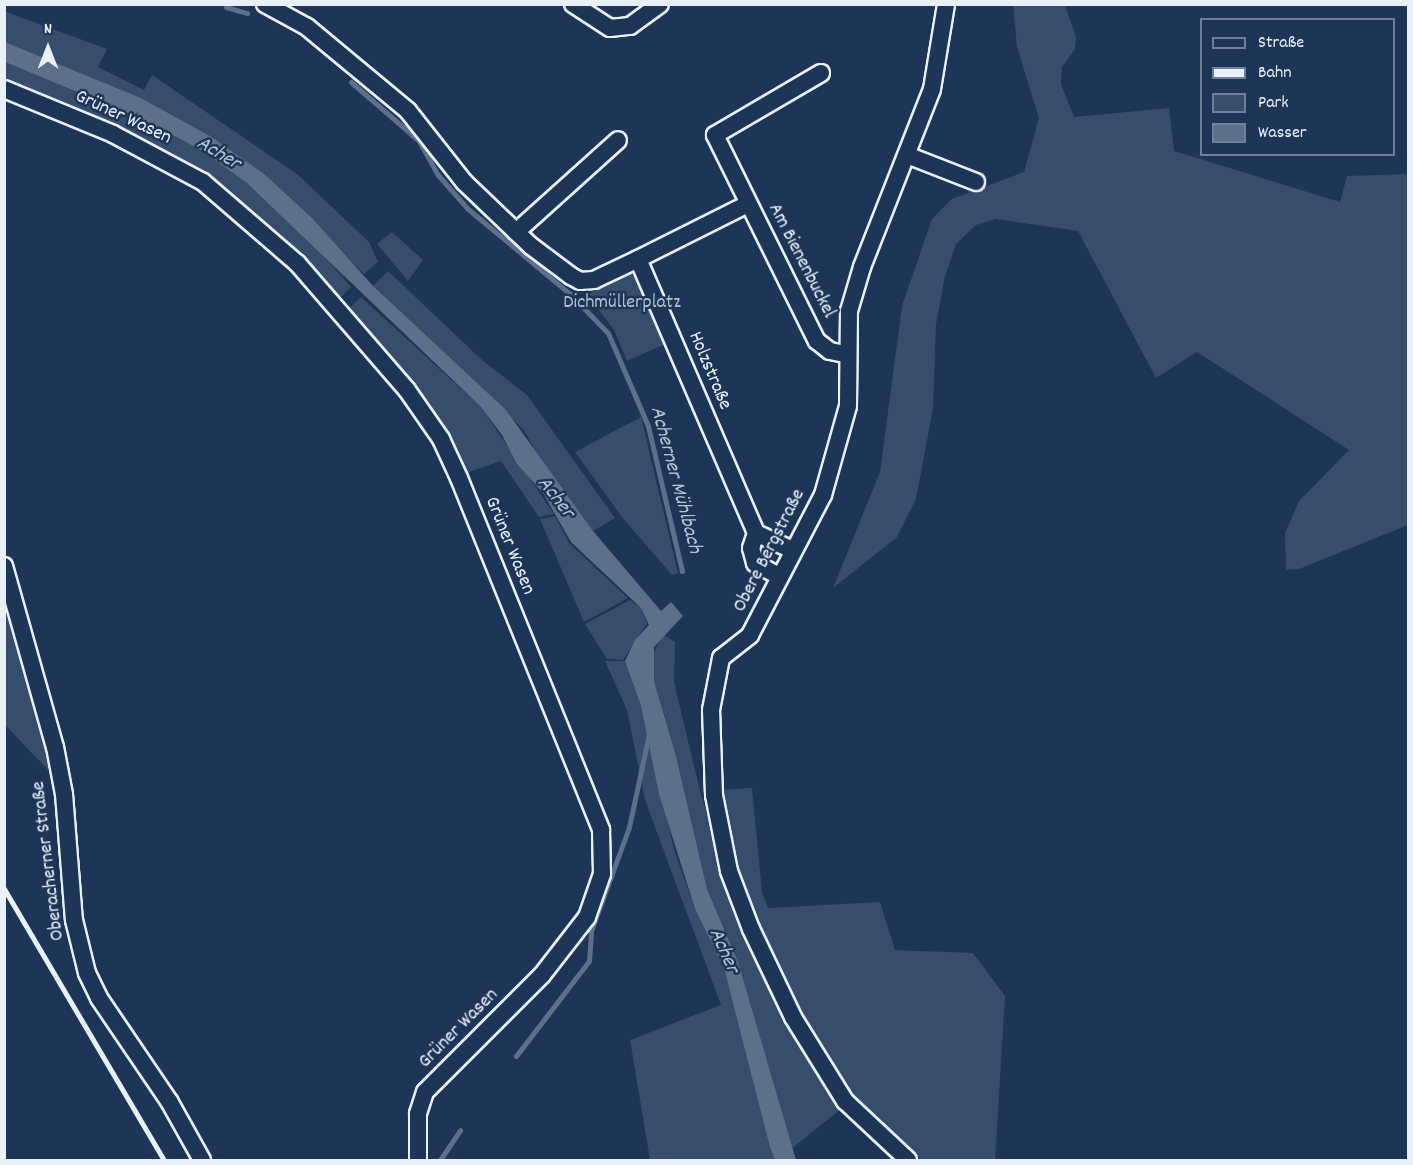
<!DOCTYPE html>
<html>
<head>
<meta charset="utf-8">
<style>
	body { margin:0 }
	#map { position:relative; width:1413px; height:1165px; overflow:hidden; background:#1d3557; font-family:Dekko,sans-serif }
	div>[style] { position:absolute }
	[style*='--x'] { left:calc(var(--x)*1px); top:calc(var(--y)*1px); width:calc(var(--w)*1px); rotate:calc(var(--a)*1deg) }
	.green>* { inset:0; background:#374d6c }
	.water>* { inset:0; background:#5d7089 }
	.stream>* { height:5px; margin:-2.5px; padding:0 2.5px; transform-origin:2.5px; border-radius:2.5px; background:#5d7089 }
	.roads { filter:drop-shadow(2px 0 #e8f1f8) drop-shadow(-2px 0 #e8f1f8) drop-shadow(0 2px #e8f1f8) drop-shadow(0 -2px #e8f1f8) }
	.minor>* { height:16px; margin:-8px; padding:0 8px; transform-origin:8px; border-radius:8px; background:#1d3557 }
	.rail>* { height:4.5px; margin:-2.25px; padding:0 2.25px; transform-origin:2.25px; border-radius:2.25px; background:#e8f1f8 }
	span { translate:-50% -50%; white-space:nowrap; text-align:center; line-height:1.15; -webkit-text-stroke:5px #1d3557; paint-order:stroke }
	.street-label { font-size:20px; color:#e8f1f8 }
	.park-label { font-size:20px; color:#b3c0ce }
	.water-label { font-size:21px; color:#b7c4d1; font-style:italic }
	.frame { position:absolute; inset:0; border:6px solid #e8f1f8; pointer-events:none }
	.legend { position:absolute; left:1200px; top:18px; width:195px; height:138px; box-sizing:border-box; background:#1d3557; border:2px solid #6e8097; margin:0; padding:8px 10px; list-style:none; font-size:18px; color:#e8f1f8 }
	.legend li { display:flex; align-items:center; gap:12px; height:30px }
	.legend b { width:30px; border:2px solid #6e8097 }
	.north { position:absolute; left:18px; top:18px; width:60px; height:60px; -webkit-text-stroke:4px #1d3557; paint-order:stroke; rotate:0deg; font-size:16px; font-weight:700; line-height:24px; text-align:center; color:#e8f1f8 }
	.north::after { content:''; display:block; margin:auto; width:21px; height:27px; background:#e8f1f8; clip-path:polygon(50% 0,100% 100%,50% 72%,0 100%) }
</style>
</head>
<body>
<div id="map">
	<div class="green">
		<i style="clip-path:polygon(1013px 5px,1065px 5px,1076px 37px,1075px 49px,1062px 67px,1061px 84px,1074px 117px,1169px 108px,1174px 151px,1340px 202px,1347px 176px,1408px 174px,1408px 525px,1299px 569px,1286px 570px,1285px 533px,1299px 501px,1349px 450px,1197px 352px,1156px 378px,1078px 231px,996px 219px,976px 225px,956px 244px,945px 276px,936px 324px,933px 409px,916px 499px,897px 537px,833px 588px,880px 472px,902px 306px,932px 219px,952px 199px,1024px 172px,1039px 118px,1017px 47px)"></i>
		<i style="clip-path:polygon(4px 11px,107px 49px,98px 67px,144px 90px,152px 75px,297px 174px,369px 242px,378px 262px,364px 274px,263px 173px,210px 136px,141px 98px,5px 42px)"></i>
		<i style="clip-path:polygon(5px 62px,142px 119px,201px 150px,247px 183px,307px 237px,351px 287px,336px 302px,254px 218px,175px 156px,5px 80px)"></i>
		<i style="clip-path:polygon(392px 232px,423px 260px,408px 281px,377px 244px)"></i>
		<i style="clip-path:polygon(388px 271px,482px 360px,527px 395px,615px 518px,593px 531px,540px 459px,524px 430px,373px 286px)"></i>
		<i style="clip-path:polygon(631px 274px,637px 279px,665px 344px,627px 361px,614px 330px,587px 295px,622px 275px)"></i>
		<i style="clip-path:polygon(361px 297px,480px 406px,554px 514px,539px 517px,501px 461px,466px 473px,442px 421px,345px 312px)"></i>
		<i style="clip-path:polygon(641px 417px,678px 573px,672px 575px,622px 517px,575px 452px)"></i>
		<i style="clip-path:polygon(555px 516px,569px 543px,628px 598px,584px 622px,540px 519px)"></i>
		<i style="clip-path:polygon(4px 596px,48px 749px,51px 773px,5px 725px)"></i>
		<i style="clip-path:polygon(630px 600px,641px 608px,647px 623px,623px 660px,607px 659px,585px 624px)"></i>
		<i style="clip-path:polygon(662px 634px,675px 642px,674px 682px,700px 791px,734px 903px,781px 1010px,841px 1109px,790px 1150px,738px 962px,707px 889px,676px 756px,654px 681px,651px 660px)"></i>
		<i style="clip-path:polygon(605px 661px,625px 661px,641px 706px,675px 853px,695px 909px,724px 968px,775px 1160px,650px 1160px,630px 1040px,721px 1005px,645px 800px,627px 710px)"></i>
		<i style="clip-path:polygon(752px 788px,762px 892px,768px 908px,880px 902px,895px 950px,973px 953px,1005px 996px,995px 1160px,922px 1160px,855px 1099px,841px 1078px,796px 1008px,756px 923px,739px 877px,721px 790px)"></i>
	</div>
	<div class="water">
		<i style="clip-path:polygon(5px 42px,141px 98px,210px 136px,263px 173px,312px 218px,373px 286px,506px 410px,593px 531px,661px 611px,671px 602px,683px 616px,654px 647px,654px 681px,676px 756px,707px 889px,738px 962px,796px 1160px,775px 1160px,770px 1147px,724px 968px,695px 909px,659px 794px,641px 706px,625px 661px,635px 640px,649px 625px,641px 608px,571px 542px,543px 493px,517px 464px,502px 435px,480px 406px,247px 183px,201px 150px,142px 119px,5px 62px)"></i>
	</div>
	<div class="stream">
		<i style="--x:226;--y:7;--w:22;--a:16"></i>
		<i style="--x:351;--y:82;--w:90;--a:40.9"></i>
		<i style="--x:419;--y:141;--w:39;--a:61"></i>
		<i style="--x:438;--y:175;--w:45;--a:48.6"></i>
		<i style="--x:468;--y:209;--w:133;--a:39.8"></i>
		<i style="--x:570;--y:294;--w:54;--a:45.7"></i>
		<i style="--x:608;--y:333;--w:101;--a:66.7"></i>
		<i style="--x:648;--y:426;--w:149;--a:76.8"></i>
		<i style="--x:516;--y:1056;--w:120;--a:-52.5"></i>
		<i style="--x:589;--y:961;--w:30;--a:-86"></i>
		<i style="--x:591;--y:931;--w:111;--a:-69.9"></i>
		<i style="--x:629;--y:827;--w:95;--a:-77.9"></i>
		<i style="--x:440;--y:1160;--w:36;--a:-56"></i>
	</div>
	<div class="roads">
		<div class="minor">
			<i style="--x:265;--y:4;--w:48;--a:28.7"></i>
			<i style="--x:307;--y:27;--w:131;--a:39.7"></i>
			<i style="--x:408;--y:111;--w:90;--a:51.7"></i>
			<i style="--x:464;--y:182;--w:93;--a:43.7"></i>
			<i style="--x:531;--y:246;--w:50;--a:36.9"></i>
			<i style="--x:571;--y:276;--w:10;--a:29"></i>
			<i style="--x:580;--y:281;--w:14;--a:-4"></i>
			<i style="--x:594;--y:280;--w:49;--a:-25.5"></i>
			<i style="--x:638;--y:259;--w:298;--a:66.7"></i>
			<i style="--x:756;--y:533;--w:16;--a:108"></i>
			<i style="--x:751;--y:548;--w:16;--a:75"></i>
			<i style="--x:755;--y:563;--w:26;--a:29"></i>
			<i style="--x:573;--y:4;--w:44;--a:33"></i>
			<i style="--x:610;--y:28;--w:20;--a:-6"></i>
			<i style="--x:630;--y:26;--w:37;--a:-36"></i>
			<i style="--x:821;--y:73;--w:123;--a:149.7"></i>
			<i style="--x:715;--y:135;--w:230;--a:63.7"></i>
			<i style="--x:817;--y:341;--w:16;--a:38"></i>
			<i style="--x:830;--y:351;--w:16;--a:11"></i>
			<i style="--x:4;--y:89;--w:118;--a:22.4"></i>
			<i style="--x:113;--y:134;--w:102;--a:28.1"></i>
			<i style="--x:203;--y:182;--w:124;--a:40.8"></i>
			<i style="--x:297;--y:263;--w:168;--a:49.1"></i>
			<i style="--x:407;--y:390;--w:60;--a:55.2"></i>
			<i style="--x:441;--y:439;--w:43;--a:65.2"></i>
			<i style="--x:459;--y:478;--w:380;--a:68"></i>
			<i style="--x:601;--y:830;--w:44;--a:88.7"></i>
			<i style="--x:602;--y:874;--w:46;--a:109.2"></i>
			<i style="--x:587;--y:917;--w:73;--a:127.8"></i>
			<i style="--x:542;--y:975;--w:165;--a:135"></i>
			<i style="--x:425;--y:1092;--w:23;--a:108"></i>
			<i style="--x:418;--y:1114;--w:46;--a:90"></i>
			<i style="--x:907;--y:155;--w:74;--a:21.4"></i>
			<i style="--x:516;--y:232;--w:137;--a:-42"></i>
			<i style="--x:638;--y:259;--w:123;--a:-26.6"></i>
			<i style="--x:756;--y:533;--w:40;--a:25"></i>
			<i style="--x:4;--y:566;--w:188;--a:74.3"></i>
			<i style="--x:55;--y:747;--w:48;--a:79.2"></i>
			<i style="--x:64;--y:794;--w:126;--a:85.5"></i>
			<i style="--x:74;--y:920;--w:55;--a:76.2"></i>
			<i style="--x:87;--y:973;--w:28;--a:64"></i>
			<i style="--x:99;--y:998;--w:125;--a:55.8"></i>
			<i style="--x:169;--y:1101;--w:68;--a:60.8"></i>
			<i style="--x:908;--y:1160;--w:86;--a:-136.9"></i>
			<i style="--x:845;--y:1101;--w:99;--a:-121.8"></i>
			<i style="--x:793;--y:1017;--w:98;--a:-115.5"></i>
			<i style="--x:751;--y:929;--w:62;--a:-110.8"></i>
			<i style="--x:729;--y:871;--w:77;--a:-101.2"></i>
			<i style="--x:714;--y:795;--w:85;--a:-92"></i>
			<i style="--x:711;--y:710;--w:53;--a:-79.1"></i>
			<i style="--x:721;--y:658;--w:37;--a:-38"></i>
			<i style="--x:750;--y:635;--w:158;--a:-62.5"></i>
			<i style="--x:823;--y:495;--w:92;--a:-74.3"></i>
			<i style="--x:848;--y:406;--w:95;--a:-89.4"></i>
			<i style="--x:849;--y:311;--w:46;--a:-73.5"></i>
			<i style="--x:862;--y:267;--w:191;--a:-68.5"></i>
			<i style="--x:932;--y:89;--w:86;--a:-80.6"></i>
		</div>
	</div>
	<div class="rail">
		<i style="--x:4;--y:888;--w:316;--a:59.5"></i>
	</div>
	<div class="street-label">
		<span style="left:123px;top:118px;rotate:25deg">Grüner Wasen</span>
		<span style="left:801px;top:261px;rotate:63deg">Am Bienenbuckel</span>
		<span style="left:709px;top:371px;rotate:67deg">Holzstraße</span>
		<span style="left:509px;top:546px;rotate:68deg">Grüner Wasen</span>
		<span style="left:770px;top:551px;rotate:-63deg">Obere Bergstraße</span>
		<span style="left:49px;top:861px;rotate:-97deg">Oberacherner Straße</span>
		<span style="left:459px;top:1029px;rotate:-45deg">Grüner Wasen</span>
	</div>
	<div class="park-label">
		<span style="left:622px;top:303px">Dichmüllerplatz</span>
	</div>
	<div class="water-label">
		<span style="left:218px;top:154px;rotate:31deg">Acher</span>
		<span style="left:675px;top:480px;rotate:75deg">Acherner Mühlbach</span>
		<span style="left:555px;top:498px;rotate:52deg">Acher</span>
		<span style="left:723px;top:951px;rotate:66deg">Acher</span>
	</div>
	<div class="frame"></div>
	<ul class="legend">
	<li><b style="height:8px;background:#1d3557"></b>Straße</li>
	<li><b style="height:8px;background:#e8f1f8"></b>Bahn</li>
	<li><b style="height:16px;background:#374d6c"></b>Park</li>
	<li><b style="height:16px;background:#5d7089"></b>Wasser</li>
	</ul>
	<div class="north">N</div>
</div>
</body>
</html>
